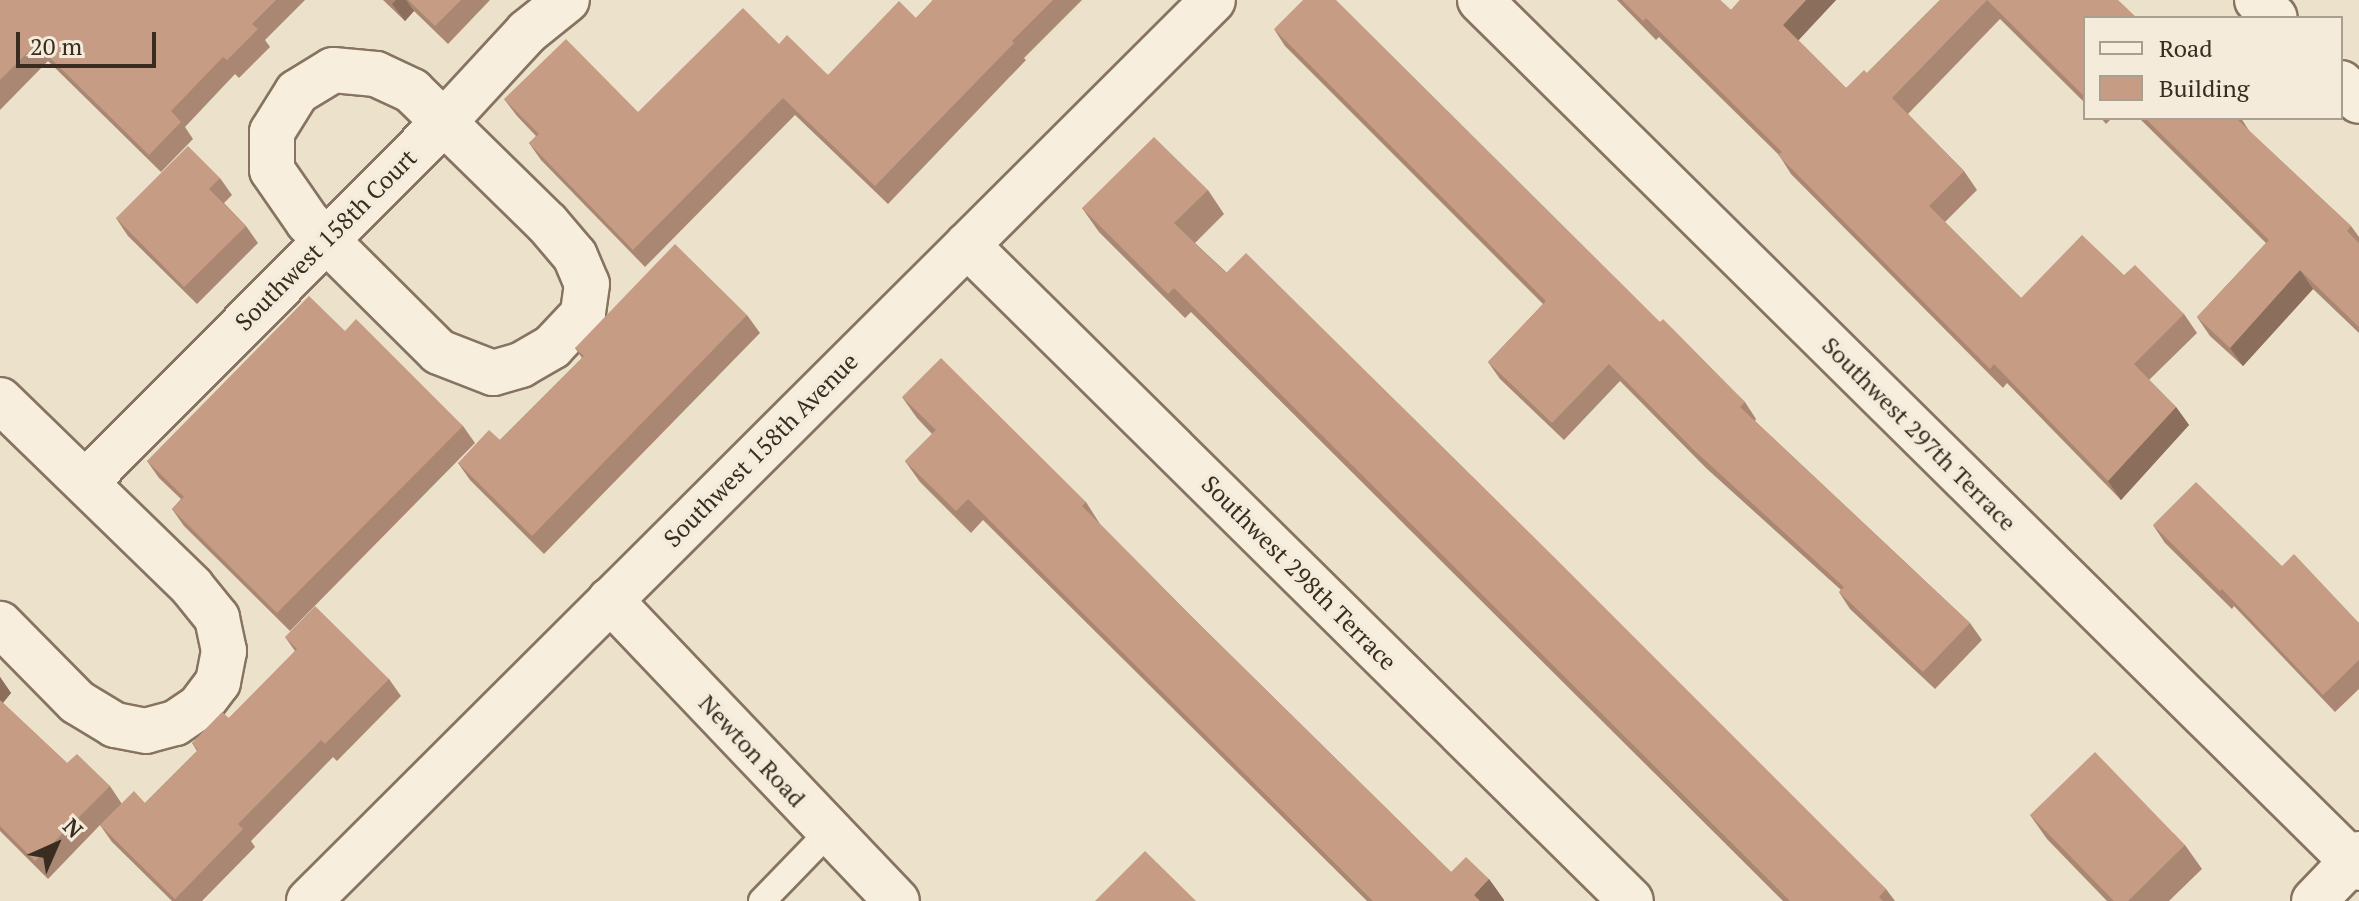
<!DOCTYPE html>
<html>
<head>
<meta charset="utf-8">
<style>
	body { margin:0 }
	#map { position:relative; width:2359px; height:901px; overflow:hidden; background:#ece1cb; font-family:"PT Serif",serif }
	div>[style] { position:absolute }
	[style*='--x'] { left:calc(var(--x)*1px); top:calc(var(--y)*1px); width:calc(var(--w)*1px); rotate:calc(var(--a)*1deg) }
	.roads { filter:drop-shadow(2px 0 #877460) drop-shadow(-2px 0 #877460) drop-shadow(0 2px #877460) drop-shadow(0 -2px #877460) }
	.service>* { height:26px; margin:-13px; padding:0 13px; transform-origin:13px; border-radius:13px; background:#f7eede }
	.minor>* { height:44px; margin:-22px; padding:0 22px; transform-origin:22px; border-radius:22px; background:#f7eede }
	.tertiary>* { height:44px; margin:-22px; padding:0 22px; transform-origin:22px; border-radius:22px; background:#f7eede }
	.wall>* { inset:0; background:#aa8772 }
	.shaded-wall>* { inset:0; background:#8b6e5c }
	.building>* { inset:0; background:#c69d84 }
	span { translate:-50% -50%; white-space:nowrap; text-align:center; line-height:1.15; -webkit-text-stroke:7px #f4ebda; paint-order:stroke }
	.street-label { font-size:24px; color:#392d22 }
	.legend { position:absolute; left:2083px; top:16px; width:260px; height:104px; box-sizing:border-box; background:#f4ebda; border:2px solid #a99f90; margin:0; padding:10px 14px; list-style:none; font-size:24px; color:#392d22 }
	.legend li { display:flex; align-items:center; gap:16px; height:40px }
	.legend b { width:40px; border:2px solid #a99f90 }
	.north { position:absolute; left:16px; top:805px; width:80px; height:80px; -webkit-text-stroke:6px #f4ebda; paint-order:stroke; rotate:45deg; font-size:22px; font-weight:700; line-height:32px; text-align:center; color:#392d22 }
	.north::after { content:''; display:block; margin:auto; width:28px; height:36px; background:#392d22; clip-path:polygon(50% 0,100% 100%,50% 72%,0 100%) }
	.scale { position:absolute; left:16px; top:32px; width:140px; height:36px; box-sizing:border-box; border:4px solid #392d22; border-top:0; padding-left:10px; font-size:24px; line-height:28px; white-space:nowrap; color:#392d22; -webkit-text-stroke:6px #f4ebda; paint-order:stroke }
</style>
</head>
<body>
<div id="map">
	<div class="roads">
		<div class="service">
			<i style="--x:762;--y:901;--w:95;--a:-45.9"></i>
		</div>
		<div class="minor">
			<i style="--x:1480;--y:0;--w:1235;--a:44.64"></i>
			<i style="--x:2257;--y:0;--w:25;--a:45"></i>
			<i style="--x:333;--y:70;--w:43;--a:5.3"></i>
			<i style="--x:376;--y:74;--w:40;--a:25"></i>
			<i style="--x:412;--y:91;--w:189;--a:44.4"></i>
			<i style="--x:547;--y:223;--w:43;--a:49.7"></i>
			<i style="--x:575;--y:256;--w:30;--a:67"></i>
			<i style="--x:587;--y:284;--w:30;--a:98"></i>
			<i style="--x:583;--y:314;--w:45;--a:133.2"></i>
			<i style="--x:552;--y:347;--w:36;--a:150"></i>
			<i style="--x:521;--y:365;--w:29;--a:164"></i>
			<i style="--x:493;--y:373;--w:58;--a:-158.7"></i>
			<i style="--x:439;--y:352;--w:185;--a:-135.2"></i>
			<i style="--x:308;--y:222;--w:63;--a:-124.7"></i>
			<i style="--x:272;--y:170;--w:38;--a:-90"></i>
			<i style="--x:272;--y:132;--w:47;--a:-58"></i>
			<i style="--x:297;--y:92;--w:42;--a:-31.4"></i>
			<i style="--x:2341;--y:83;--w:25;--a:45"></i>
			<i style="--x:967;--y:245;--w:933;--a:44.65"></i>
			<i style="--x:0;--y:400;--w:268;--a:44.2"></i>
			<i style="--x:192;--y:587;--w:40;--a:51"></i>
			<i style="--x:217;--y:618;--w:34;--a:78"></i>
			<i style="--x:224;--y:651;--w:32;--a:101"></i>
			<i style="--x:218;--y:682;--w:31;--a:127"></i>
			<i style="--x:199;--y:707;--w:29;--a:146"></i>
			<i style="--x:175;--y:723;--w:30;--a:165"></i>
			<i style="--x:146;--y:731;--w:32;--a:-169"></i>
			<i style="--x:115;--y:725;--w:44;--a:-148.8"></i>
			<i style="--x:77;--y:702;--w:110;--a:-134.6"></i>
			<i style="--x:87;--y:481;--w:508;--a:-45.16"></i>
			<i style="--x:445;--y:121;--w:121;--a:-47.3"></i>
			<i style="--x:527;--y:32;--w:51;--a:-38.7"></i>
			<i style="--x:610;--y:600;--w:416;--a:46.4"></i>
			<i style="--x:309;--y:901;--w:1276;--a:-44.9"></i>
		</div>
		<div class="tertiary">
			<i style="--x:2314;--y:901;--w:65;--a:-46.2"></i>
		</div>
	</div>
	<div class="wall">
		<i style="clip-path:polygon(0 0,305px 0,265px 40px,270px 47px,239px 78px,235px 74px,185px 127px,193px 139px,161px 172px,48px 61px,0 110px)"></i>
		<i style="clip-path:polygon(383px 0,490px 0,448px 44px,414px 11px,405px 21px)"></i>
		<i style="clip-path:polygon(933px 0,1082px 0,1024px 58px,1026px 60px,888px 204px,795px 115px,645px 267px,541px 160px,529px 143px,536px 136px,517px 116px,504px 99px,638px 112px,779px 44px,828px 75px,916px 18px)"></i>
		<i style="clip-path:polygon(1617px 0,1720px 0,1731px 10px,1740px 0,1836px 0,1798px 40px,1846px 88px,1867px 73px,1940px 0,2118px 0,2085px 18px,2085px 103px,2000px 19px,1908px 114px,1964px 171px,1977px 190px,1945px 222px,2021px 298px,2124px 275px,2184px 314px,2197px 333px,2149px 380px,2176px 407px,2189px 425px,2121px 500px,2007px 383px,2003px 388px,1791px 174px,1779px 155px,1659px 37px,1656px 40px)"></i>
		<i style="clip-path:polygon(1274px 29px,1660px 322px,1745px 402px,1756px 419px,1755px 421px,1970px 623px,1982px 640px,1935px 689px,1850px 609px,1839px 592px,1841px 590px,1706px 468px,1620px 381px,1564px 440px,1500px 379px,1488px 362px,1543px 304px,1285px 46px)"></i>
		<i style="clip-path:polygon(2101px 118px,2112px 118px,2106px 124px)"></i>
		<i style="clip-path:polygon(2139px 118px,2241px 118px,2250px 132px,2351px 226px,2359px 237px,2359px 333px,2313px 289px,2243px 366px,2210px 336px,2197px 317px,2266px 243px)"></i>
		<i style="clip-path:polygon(220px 178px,232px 195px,224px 203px,246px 226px,258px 243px,197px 304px,128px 236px,116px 218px)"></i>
		<i style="clip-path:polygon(1208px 190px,1224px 214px,1195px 243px,1886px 889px,1895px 901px,1783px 901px,1191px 312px,1185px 318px,1099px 232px,1082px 208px)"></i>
		<i style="clip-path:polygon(747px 315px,760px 333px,544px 554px,470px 480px,458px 463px,500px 440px,582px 358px,575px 348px)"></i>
		<i style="clip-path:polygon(345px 331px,463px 426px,475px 443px,290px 631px,184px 526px,172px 509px,181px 499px,159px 478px,147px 461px)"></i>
		<i style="clip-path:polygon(902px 397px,1086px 502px,1100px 524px,1193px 618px,1451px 872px,1489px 879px,1504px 900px,1367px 901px,983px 520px,971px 533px,920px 482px,905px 461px,932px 434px,917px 418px)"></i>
		<i style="clip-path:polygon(2153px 525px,2282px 566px,2359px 623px,2359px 689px,2335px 712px,2234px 606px,2232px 609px,2165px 543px)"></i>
		<i style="clip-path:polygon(285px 637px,389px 679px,401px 696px,337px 761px,333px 757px,251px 841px,255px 847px,202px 901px,172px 901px,112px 842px,100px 825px,48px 879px,0 831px,0 677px,11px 693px,3px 703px,67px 763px,110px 786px,122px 804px,145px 803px,197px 751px,192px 743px,229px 718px,295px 651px)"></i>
		<i style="clip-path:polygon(2030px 815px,2185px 845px,2202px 869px,2169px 901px,2107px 901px,2047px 839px)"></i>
	</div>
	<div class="shaded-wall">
		<i style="clip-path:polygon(396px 0,406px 0,414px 11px,405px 21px,392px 4px)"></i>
		<i style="clip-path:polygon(1806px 0,1836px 0,1796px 43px,1783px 25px)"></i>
		<i style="clip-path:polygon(2300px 270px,2313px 289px,2243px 366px,2230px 348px)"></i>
		<i style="clip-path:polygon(2176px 407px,2189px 425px,2121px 500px,2108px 481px)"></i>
		<i style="clip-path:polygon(0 677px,11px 693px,0 706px)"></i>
		<i style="clip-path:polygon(1489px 879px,1504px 900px,1504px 901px,1478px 901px,1474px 895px)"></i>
	</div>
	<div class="building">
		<i style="clip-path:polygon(0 0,276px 0,252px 24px,258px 29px,227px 60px,223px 57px,171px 111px,181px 122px,149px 155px,36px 44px,0 80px)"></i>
		<i style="clip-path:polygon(408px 0,461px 0,435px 26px)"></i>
		<i style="clip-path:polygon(933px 0,1053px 0,1012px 41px,1014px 43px,875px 186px,783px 98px,633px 250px,529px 143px,539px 134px,504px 99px,566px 39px,638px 112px,743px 8px,779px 44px,787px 35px,828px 75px,899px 1px,916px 18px)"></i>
		<i style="clip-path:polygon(1303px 0,1336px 0,1660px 322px,1663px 319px,1745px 402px,1740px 407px,1970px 623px,1923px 672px,1839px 592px,1844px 587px,1695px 451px,1609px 364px,1552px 423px,1488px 362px,1546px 301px,1274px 29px)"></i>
		<i style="clip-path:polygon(1622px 0,1720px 0,1731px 10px,1740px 0,1806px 0,1783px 25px,1846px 88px,1864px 70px,1867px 73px,1940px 0,2118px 0,2137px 18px,2085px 18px,2085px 97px,1987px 0,1892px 98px,1964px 171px,1929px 206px,2021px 298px,2082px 235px,2124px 275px,2135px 265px,2184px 314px,2134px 364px,2176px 407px,2108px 481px,1994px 364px,1990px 369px,1778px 155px,1782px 152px,1646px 18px,1643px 21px)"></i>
		<i style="clip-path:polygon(2145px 118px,2240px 118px,2238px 120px,2351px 226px,2347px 231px,2359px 243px,2359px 327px,2300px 270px,2230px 348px,2197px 317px,2269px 240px)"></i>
		<i style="clip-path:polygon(1154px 137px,1208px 190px,1174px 223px,1226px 273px,1246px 253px,1553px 556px,1886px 889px,1879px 897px,1883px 901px,1790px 901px,1174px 288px,1168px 294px,1082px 208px)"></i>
		<i style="clip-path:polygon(188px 146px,220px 178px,209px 189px,246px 226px,184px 287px,116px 218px)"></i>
		<i style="clip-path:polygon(675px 244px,747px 315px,532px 536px,458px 463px,489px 430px,500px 440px,584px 356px,575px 348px)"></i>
		<i style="clip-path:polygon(309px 296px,345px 331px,356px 319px,463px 426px,277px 613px,172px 509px,184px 497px,147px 461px)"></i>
		<i style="clip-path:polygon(941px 358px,1086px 502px,1082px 506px,1193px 618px,1451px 872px,1466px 857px,1489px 879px,1474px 895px,1480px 901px,1373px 901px,968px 499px,956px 511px,905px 461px,936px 430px,902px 397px)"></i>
		<i style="clip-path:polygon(2196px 482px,2282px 566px,2294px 554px,2359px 623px,2359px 660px,2323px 695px,2222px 589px,2220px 591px,2153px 525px)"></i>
		<i style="clip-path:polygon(315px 606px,389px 679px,325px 744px,321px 740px,238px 824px,243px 829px,175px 899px,100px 825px,134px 791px,145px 803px,198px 750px,192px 743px,222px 712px,229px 718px,264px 683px,297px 649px,285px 637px)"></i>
		<i style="clip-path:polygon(0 700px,67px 763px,77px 754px,110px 786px,35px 861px,0 826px)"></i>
		<i style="clip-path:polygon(2095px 752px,2185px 845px,2128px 901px,2114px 901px,2030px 815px)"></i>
		<i style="clip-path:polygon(1145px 851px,1196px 901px,1095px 901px)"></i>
	</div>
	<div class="street-label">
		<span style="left:326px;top:240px;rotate:-45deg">Southwest 158th Court</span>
		<span style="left:1919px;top:434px;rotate:45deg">Southwest 297th Terrace</span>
		<span style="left:761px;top:450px;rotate:-45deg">Southwest 158th Avenue</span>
		<span style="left:1299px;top:573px;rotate:45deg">Southwest 298th Terrace</span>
		<span style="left:752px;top:751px;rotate:47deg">Newton Road</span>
	</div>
	<ul class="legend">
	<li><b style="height:10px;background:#f7eede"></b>Road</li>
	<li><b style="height:22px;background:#c69d84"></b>Building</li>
	</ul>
	<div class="north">N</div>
	<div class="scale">20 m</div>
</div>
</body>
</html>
